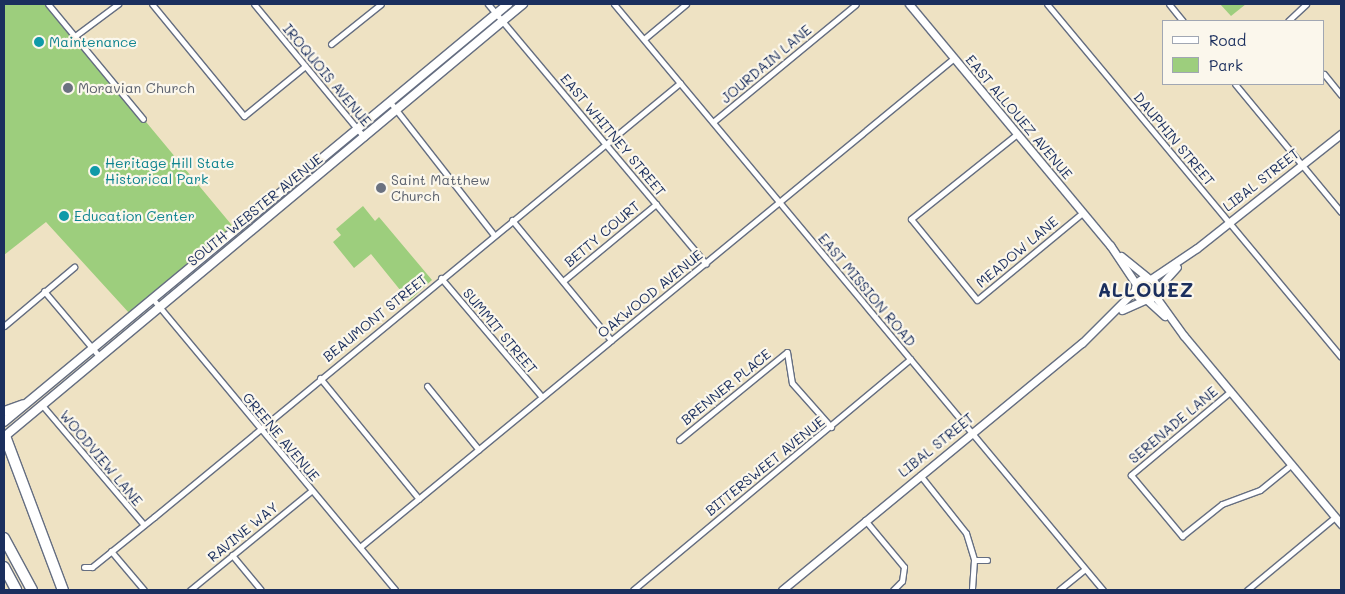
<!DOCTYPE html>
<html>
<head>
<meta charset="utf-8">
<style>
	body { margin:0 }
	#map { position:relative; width:1345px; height:594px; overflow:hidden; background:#eee2c3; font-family:Mali,sans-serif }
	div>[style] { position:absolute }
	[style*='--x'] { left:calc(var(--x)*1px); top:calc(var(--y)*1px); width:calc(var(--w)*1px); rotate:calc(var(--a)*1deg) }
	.green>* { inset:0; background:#9dce7d }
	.roads { filter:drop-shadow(1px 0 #656e81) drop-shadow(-1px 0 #656e81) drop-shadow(0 1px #656e81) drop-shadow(0 -1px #656e81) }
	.minor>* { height:5px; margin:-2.5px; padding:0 2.5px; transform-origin:2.5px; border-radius:2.5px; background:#fff }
	.tertiary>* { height:7px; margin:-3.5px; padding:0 3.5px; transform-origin:3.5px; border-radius:3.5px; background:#fff }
	.tertiary>.ring { margin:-3.5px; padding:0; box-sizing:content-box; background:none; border:7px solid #fff; border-radius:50% }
	.secondary>* { height:8px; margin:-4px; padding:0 4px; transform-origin:4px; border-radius:4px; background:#fff }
	.primary>* { height:9px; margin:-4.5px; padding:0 4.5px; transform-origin:4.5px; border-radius:4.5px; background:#fff }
	.motorway>* { height:10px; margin:-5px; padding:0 5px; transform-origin:5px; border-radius:5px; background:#fff }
	.dots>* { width:14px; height:14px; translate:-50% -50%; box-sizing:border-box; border:2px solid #fbf7ec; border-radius:50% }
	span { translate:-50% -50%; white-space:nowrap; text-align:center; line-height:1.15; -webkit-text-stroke:4.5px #fbf7ec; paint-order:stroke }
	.culture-label { font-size:14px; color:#0d838f }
	.left { translate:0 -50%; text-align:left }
	.street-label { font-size:14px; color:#1b2f5e }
	.worship-label { font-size:14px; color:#5b616d }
	.district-label { font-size:19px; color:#1b2f5e; font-weight:700; letter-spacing:1px }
	.frame { position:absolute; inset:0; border:5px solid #1b2f5e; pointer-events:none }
	.legend { position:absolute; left:1162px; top:20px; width:162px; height:65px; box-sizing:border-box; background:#fbf7ec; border:1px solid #a1a7b3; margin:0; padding:6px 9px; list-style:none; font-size:15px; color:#1b2f5e }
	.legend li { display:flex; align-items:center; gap:10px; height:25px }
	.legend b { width:25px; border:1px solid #a1a7b3 }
</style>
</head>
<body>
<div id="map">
	<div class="green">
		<i style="clip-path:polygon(4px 4px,48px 4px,235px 229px,130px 314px,46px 222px,4px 255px)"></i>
		<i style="clip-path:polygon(1220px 4px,1246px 4px,1231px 16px)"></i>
		<i style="clip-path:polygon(363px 206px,375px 221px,379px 217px,432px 280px,409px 301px,371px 254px,354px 268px,333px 242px,341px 235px,336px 229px)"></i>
	</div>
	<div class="roads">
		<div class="minor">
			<i style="--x:48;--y:4;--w:149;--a:50.4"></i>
			<i style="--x:152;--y:4;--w:145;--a:50.6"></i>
			<i style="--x:244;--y:116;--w:79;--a:-39.3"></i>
			<i style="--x:254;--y:4;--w:173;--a:50.4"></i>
			<i style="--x:488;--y:4;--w:339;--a:50"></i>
			<i style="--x:614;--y:4;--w:763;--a:50.16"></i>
			<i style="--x:1047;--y:4;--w:459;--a:50.2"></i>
			<i style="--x:1169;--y:4;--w:22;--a:51"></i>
			<i style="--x:1288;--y:21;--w:25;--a:-43"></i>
			<i style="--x:75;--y:36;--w:54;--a:-36.7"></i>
			<i style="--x:644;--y:39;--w:55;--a:-39.8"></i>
			<i style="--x:331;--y:44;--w:64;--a:-38.7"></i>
			<i style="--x:1324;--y:74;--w:27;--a:51"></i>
			<i style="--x:1235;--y:84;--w:166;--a:50.4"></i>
			<i style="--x:390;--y:102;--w:169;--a:52"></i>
			<i style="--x:713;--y:122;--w:185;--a:-39.5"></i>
			<i style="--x:1017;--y:134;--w:136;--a:141.3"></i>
			<i style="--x:911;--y:219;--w:104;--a:50.8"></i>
			<i style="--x:977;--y:300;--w:136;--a:-39.6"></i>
			<i style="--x:512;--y:220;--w:156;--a:50.5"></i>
			<i style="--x:441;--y:278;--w:156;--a:49.7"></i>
			<i style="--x:563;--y:281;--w:121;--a:-39.6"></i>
			<i style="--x:44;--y:291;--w:85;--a:49.8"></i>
			<i style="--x:152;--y:298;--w:380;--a:50.2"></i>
			<i style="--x:4;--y:326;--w:92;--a:-40.1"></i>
			<i style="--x:320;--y:378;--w:156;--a:50.7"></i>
			<i style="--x:427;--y:386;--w:82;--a:50.9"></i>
			<i style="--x:1231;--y:391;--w:131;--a:140"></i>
			<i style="--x:1131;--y:475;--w:80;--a:50.1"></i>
			<i style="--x:1182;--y:536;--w:51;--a:-38.7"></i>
			<i style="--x:1222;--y:504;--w:40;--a:-20.2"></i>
			<i style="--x:1260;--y:490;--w:41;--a:-39.1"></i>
			<i style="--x:42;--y:405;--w:157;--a:49.6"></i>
			<i style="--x:679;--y:440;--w:139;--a:-39.2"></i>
			<i style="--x:787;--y:352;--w:31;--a:81"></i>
			<i style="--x:792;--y:383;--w:59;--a:48.4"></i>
			<i style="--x:920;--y:475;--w:74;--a:51.6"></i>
			<i style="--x:966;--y:533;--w:28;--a:73"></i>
			<i style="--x:974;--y:560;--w:30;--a:94"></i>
			<i style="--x:865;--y:520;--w:61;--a:50.3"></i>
			<i style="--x:904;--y:567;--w:14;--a:98"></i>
			<i style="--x:902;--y:581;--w:13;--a:135"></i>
			<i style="--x:360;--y:547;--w:769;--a:-39.46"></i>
			<i style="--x:111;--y:551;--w:51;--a:49.8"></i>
			<i style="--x:232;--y:555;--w:45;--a:50.4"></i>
			<i style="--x:974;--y:560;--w:13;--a:0"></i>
			<i style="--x:84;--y:567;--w:8;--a:0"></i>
			<i style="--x:92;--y:567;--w:80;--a:-38.9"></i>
			<i style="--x:154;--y:517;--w:682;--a:-39.53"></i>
			<i style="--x:190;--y:590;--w:156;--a:-39.3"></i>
			<i style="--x:633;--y:590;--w:361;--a:-39.8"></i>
			<i style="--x:1059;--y:590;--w:33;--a:-39"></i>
			<i style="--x:1247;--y:590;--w:114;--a:-39.7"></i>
		</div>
		<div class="tertiary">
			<i style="--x:909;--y:4;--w:314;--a:50.2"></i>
			<i style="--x:1110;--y:245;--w:47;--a:56.3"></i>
			<i style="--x:1121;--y:256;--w:33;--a:39"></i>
			<i class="ring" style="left:1135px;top:278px;width:15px;height:15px"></i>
			<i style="--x:1151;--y:279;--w:55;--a:-34"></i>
			<i style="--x:1197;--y:248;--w:184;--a:-38.4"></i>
			<i style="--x:1158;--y:288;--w:28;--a:-48"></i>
			<i style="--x:1157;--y:293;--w:7;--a:82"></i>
			<i style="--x:1158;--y:300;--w:44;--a:54.2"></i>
			<i style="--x:1184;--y:336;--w:245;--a:50.1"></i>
			<i style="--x:1147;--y:300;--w:24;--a:42"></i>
			<i style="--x:1122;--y:310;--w:24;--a:-24"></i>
			<i style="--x:782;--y:590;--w:389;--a:-39.5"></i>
			<i style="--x:1082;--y:343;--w:75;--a:-45"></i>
		</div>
		<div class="secondary">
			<i style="--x:4;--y:422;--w:655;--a:-39.67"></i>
			<i style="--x:4;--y:437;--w:676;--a:-39.84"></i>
		</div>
		<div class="primary">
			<i style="--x:4;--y:411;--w:20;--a:-20"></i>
		</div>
		<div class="motorway">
			<i style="--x:5;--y:436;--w:165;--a:69.4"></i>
			<i style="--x:4;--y:538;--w:59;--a:61.7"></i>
			<i style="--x:4;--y:567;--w:26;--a:62"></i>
		</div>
	</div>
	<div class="dots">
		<i style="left:39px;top:42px;background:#0f9aa8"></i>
		<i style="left:68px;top:88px;background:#6b7280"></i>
		<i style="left:95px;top:171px;background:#0f9aa8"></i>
		<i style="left:381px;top:188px;background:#6b7280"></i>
		<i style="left:64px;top:216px;background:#0f9aa8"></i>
	</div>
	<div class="culture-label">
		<span class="left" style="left:49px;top:42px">Maintenance</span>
		<span class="left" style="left:105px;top:171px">Heritage Hill State<br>Historical Park</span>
		<span class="left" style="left:74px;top:216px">Education Center</span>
	</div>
	<div class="street-label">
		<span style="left:766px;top:64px;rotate:-40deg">JOURDAIN LANE</span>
		<span style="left:327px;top:75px;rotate:50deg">IROQUOIS AVENUE</span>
		<span style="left:1019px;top:117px;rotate:50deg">EAST ALLOUEZ AVENUE</span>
		<span style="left:613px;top:135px;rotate:50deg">EAST WHITNEY STREET</span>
		<span style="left:1174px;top:139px;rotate:50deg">DAUPHIN STREET</span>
		<span style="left:1261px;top:180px;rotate:-38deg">LIBAL STREET</span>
		<span style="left:255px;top:210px;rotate:-39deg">SOUTH WEBSTER AVENUE</span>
		<span style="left:602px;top:234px;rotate:-40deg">BETTY COURT</span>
		<span style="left:1017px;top:252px;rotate:-40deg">MEADOW LANE</span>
		<span style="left:867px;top:290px;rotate:50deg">EAST MISSION ROAD</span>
		<span style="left:650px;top:294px;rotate:-39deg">OAKWOOD AVENUE</span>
		<span style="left:375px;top:318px;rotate:-39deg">BEAUMONT STREET</span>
		<span style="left:500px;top:331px;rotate:50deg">SUMMIT STREET</span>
		<span style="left:726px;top:387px;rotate:-39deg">BRENNER PLACE</span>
		<span style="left:1173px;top:425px;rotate:-40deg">SERENADE LANE</span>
		<span style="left:281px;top:437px;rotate:50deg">GREENE AVENUE</span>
		<span style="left:936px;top:445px;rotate:-39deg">LIBAL STREET</span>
		<span style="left:101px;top:458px;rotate:50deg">WOODVIEW LANE</span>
		<span style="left:765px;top:466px;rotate:-39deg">BITTERSWEET AVENUE</span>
		<span style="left:243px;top:532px;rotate:-39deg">RAVINE WAY</span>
	</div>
	<div class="worship-label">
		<span class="left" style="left:78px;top:88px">Moravian Church</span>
		<span class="left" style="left:391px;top:188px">Saint Matthew<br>Church</span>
	</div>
	<div class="district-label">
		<span style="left:1146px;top:290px">ALLOUEZ</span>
	</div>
	<div class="frame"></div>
	<ul class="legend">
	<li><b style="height:6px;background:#fff"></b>Road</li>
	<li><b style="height:14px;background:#9dce7d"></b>Park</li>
	</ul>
</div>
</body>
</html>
